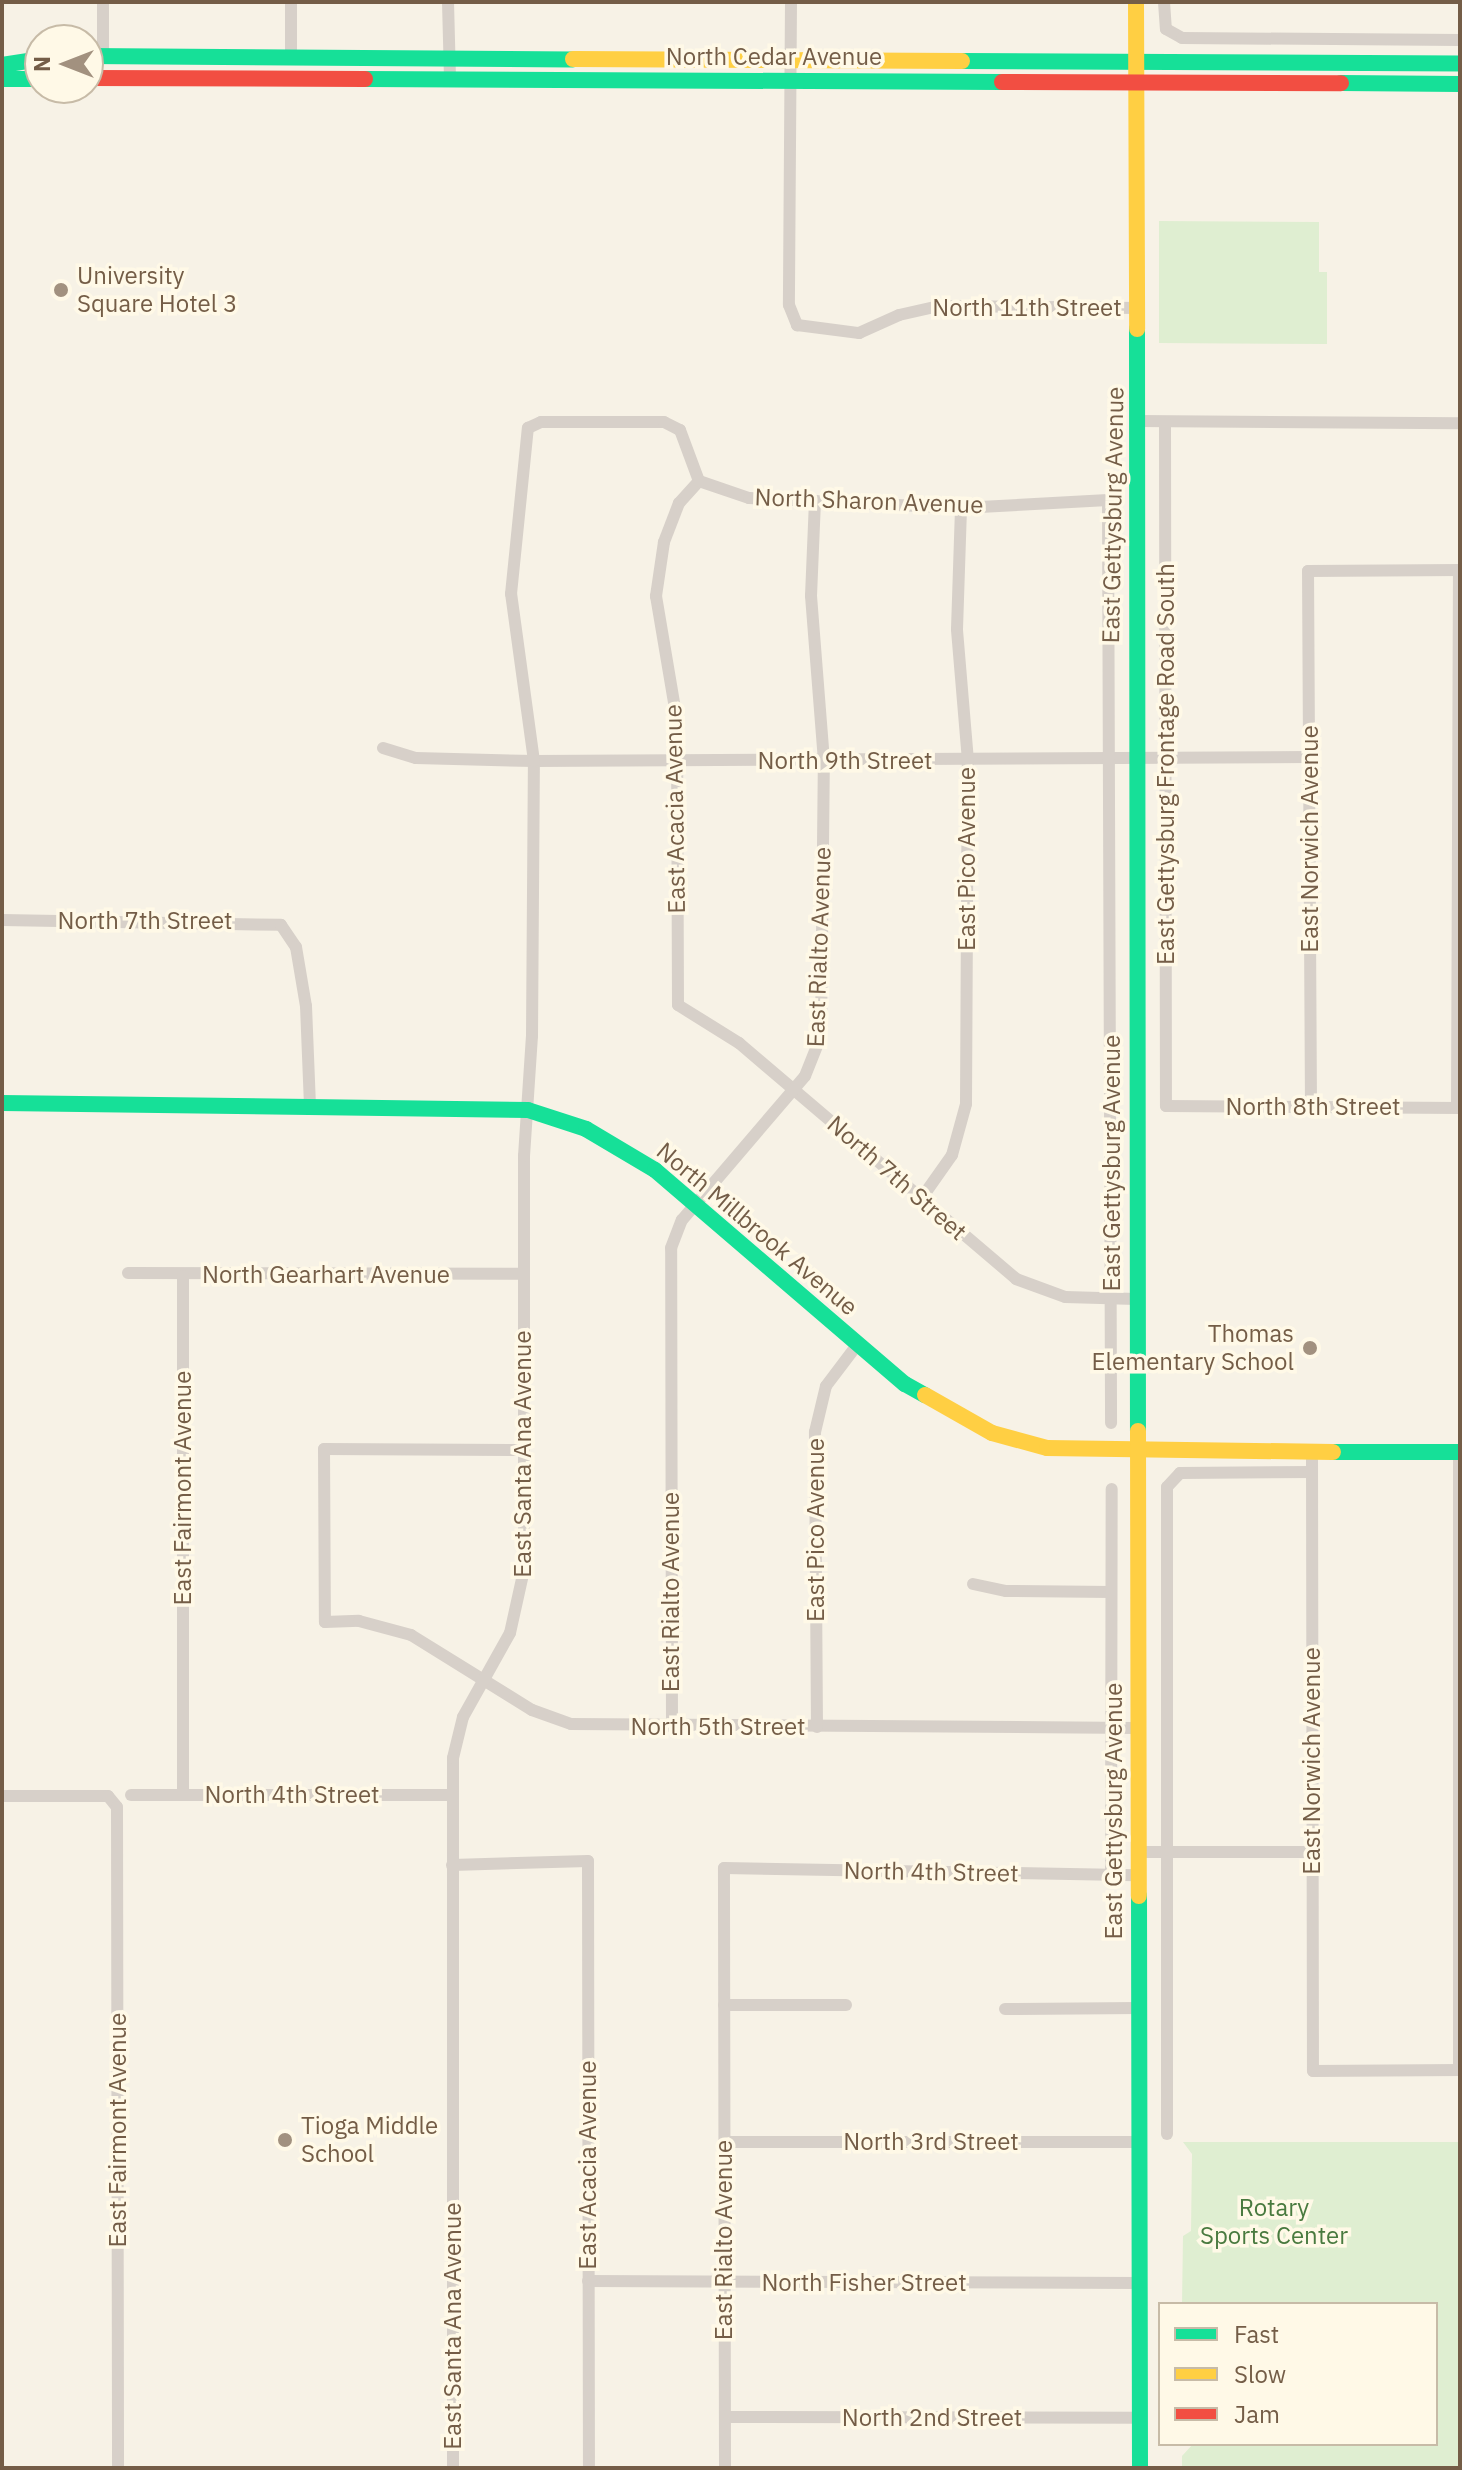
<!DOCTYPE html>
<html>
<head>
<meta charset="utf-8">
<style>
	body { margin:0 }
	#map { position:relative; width:1462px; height:2470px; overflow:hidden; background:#f7f2e6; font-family:"IBM Plex Sans",sans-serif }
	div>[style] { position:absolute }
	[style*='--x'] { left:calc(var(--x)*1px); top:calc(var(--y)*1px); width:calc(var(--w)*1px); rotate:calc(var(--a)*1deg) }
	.green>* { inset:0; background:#dfeed1 }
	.street>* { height:12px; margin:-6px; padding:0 6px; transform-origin:6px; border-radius:6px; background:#d7d0c9 }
	.fast>* { height:16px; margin:-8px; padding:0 8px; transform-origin:8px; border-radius:8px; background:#16e098 }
	.slow>* { height:16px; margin:-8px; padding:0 8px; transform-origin:8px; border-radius:8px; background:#ffcf43 }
	.jam>* { height:16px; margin:-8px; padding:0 8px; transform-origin:8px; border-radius:8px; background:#f24e42 }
	.dots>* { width:22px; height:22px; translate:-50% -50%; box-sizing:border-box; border:4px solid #fff9e7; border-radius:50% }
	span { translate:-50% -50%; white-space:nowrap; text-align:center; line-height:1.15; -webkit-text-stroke:7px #fff9e7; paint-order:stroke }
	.street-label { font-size:24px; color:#745d47 }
	.poi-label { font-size:24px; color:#745d47 }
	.left { translate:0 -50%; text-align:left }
	.right { translate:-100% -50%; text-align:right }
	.park-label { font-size:24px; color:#497a3f }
	.frame { position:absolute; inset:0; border:4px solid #745d47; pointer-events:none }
	.legend { position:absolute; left:1158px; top:2302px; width:280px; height:144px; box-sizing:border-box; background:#fff9e7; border:2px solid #c7bba7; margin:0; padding:10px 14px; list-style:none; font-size:24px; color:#745d47 }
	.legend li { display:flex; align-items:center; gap:16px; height:40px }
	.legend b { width:40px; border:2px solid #c7bba7 }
	.north { position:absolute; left:24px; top:24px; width:80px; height:80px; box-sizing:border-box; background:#fff9e7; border:2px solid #c7bba7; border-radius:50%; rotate:270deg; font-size:22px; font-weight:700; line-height:32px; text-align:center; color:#745d47 }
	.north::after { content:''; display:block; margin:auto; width:28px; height:36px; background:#a2917f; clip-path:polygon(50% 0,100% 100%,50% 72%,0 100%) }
</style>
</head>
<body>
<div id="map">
	<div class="green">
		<i style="clip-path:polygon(1159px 221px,1319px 222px,1319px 272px,1327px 272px,1327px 344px,1159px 343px)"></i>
		<i style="clip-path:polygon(1183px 2142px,1460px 2142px,1460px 2468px,1182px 2468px,1182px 2456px,1193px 2444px,1436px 2444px,1436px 2304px,1182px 2304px,1183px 2236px,1191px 2231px,1192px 2154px)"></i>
	</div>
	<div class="street">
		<i style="--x:448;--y:2;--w:76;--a:88.5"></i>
		<i style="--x:791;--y:2;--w:303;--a:90.4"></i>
		<i style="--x:789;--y:305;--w:22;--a:68"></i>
		<i style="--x:797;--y:325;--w:63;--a:7.4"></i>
		<i style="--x:859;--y:333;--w:44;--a:-24.2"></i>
		<i style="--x:899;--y:315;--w:41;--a:-12.7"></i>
		<i style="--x:939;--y:306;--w:200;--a:0.6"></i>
		<i style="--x:1164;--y:2;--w:27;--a:86"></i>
		<i style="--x:1166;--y:29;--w:18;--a:29"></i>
		<i style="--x:1182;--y:38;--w:278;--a:0.4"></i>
		<i style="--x:103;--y:56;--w:54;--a:-90"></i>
		<i style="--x:291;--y:57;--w:55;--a:-90"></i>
		<i style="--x:1139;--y:421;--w:321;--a:0.4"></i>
		<i style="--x:1165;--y:422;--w:684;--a:89.92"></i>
		<i style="--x:1166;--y:1106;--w:294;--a:0.4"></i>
		<i style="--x:699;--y:481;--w:30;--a:132"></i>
		<i style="--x:679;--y:503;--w:42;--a:111"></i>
		<i style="--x:664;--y:542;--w:55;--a:98.4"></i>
		<i style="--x:656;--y:596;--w:126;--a:80.4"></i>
		<i style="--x:677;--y:720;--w:285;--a:89.8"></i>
		<i style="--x:678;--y:1005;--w:72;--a:31.9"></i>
		<i style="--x:739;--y:1043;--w:364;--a:40.4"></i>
		<i style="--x:1016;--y:1279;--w:52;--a:20.2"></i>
		<i style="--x:1065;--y:1297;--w:71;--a:1.6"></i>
		<i style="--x:383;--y:748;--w:34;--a:17"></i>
		<i style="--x:416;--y:758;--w:118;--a:1.5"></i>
		<i style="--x:534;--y:761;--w:776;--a:-0.3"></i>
		<i style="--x:2;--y:920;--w:279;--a:1"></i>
		<i style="--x:281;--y:925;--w:27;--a:56"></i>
		<i style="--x:296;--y:947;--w:60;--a:80.4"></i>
		<i style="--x:306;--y:1006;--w:99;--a:87.7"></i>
		<i style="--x:1311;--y:1107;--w:536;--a:-90.32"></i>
		<i style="--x:1308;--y:571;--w:152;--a:-0.4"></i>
		<i style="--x:1457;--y:1108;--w:538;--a:-89.79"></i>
		<i style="--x:921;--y:1199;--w:54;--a:-54.8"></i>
		<i style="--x:952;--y:1155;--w:53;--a:-74.6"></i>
		<i style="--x:966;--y:1104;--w:343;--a:-89.7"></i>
		<i style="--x:968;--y:761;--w:132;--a:-94.8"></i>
		<i style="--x:957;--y:629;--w:121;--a:-88.1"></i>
		<i style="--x:128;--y:1273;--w:395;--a:0.1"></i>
		<i style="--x:183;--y:1276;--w:519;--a:90"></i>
		<i style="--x:524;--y:1450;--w:200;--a:-179.7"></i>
		<i style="--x:324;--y:1449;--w:173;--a:89.7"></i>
		<i style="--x:325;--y:1622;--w:34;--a:-2"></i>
		<i style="--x:359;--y:1621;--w:54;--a:15.1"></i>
		<i style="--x:411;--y:1635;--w:142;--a:31.8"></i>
		<i style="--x:532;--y:1710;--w:41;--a:19.7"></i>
		<i style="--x:571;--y:1724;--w:566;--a:0.4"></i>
		<i style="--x:1312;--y:1452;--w:619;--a:89.91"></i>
		<i style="--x:1313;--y:2071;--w:147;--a:-0.4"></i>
		<i style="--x:973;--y:1584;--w:34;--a:12"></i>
		<i style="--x:1006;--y:1591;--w:105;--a:0.5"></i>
		<i style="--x:672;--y:1727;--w:479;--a:-90.1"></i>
		<i style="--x:671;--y:1248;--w:30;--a:-69"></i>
		<i style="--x:682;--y:1220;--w:189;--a:-49.5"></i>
		<i style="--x:805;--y:1076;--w:43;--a:-68.2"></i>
		<i style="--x:821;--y:1036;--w:275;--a:-89.4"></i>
		<i style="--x:824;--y:761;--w:166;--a:-94.5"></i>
		<i style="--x:811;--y:596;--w:95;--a:-87.6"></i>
		<i style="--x:817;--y:1727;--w:295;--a:-90.4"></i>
		<i style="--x:815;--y:1432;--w:47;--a:-76.6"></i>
		<i style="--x:826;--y:1386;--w:51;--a:-52.9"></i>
		<i style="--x:131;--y:1795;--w:321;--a:0"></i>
		<i style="--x:2;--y:1796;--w:106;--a:0"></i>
		<i style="--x:108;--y:1796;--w:14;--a:51"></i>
		<i style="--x:117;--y:1807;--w:661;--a:89.91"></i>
		<i style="--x:1137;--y:1852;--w:175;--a:0"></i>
		<i style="--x:452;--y:1865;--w:136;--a:-1.7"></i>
		<i style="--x:588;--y:1861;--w:607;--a:89.91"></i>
		<i style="--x:1111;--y:1875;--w:386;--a:-89.9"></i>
		<i style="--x:724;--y:2005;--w:122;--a:0"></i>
		<i style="--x:1005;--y:2009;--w:133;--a:-0.4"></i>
		<i style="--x:1459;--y:2070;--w:618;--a:-90"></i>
		<i style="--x:1167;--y:2134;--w:647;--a:-90"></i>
		<i style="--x:1167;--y:1487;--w:19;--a:-47"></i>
		<i style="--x:1180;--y:1473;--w:132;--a:-0.4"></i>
		<i style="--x:724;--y:2142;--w:414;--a:0"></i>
		<i style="--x:588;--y:2281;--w:551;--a:0.21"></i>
		<i style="--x:725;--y:2417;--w:414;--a:0.1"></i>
		<i style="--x:453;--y:2468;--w:710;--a:-90"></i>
		<i style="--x:453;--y:1758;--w:42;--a:-76.3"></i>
		<i style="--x:463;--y:1717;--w:96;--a:-60.8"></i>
		<i style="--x:510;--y:1633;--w:65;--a:-77.5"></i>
		<i style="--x:524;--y:1570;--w:414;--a:-90"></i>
		<i style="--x:524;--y:1156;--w:120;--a:-86.2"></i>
		<i style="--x:532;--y:1036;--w:275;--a:-89.6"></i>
		<i style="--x:534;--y:761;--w:169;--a:-97.8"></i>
		<i style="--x:511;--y:594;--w:167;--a:-84.2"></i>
		<i style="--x:528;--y:428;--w:14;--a:-25"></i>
		<i style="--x:541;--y:422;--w:123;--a:0"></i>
		<i style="--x:664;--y:422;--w:18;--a:27"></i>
		<i style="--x:680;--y:430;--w:54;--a:69.6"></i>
		<i style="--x:699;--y:481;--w:53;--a:18.8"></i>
		<i style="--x:749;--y:498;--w:212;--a:2.7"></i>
		<i style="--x:961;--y:508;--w:147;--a:-3.1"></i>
		<i style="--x:1108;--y:500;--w:923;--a:89.81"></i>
		<i style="--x:725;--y:2468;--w:600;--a:-90.1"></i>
		<i style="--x:724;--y:1868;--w:413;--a:1"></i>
	</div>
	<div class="fast">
		<i style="--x:88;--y:56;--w:485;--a:0.4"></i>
		<i style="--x:962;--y:61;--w:498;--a:0.3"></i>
		<i style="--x:2;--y:65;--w:38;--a:-9"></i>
		<i style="--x:2;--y:79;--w:38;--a:0"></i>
		<i style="--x:365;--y:79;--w:637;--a:0.27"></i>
		<i style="--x:1341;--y:83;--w:119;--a:0.5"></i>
		<i style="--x:1137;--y:329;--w:1102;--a:89.95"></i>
		<i style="--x:2;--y:1103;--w:526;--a:0.76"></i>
		<i style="--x:528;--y:1110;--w:61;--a:18.1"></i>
		<i style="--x:586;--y:1129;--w:80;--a:30.7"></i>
		<i style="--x:655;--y:1170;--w:329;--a:40.6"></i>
		<i style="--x:905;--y:1384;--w:23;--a:29"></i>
		<i style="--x:1333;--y:1452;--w:127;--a:0"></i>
		<i style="--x:1139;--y:1896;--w:572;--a:89.9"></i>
	</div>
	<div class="slow">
		<i style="--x:1136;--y:2;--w:327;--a:89.8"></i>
		<i style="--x:573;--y:59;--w:389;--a:0.3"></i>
		<i style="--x:925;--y:1395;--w:77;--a:29.6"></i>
		<i style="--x:992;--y:1433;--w:57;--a:15.3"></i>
		<i style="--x:1047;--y:1448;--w:286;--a:0.8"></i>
		<i style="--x:1138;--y:1431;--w:465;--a:89.9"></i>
	</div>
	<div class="jam">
		<i style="--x:88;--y:78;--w:277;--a:0.2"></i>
		<i style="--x:1002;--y:82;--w:339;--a:0.2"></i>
	</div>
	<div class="dots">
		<i style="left:61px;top:290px;background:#a2917f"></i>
		<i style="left:1310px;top:1348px;background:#a2917f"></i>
		<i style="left:285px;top:2140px;background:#a2917f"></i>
	</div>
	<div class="street-label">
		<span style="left:774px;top:57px">North Cedar Avenue</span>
		<span style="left:1027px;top:308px">North 11th Street</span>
		<span style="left:869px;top:501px;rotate:2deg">North Sharon Avenue</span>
		<span style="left:1113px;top:515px;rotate:-89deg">East Gettysburg Avenue</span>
		<span style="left:845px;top:761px">North 9th Street</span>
		<span style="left:1166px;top:764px;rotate:-90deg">East Gettysburg Frontage Road South</span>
		<span style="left:675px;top:809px;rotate:-91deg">East Acacia Avenue</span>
		<span style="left:1310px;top:839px;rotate:-90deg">East Norwich Avenue</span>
		<span style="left:967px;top:859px;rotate:-90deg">East Pico Avenue</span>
		<span style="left:145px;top:921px">North 7th Street</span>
		<span style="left:819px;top:947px;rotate:-88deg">East Rialto Avenue</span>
		<span style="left:1313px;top:1107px">North 8th Street</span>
		<span style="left:1112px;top:1163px;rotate:-90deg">East Gettysburg Avenue</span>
		<span style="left:897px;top:1178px;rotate:41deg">North 7th Street</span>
		<span style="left:757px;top:1229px;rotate:40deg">North Millbrook Avenue</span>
		<span style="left:326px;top:1275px">North Gearhart Avenue</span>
		<span style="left:523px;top:1454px;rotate:-90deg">East Santa Ana Avenue</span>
		<span style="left:183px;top:1488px;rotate:-90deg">East Fairmont Avenue</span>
		<span style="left:816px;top:1530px;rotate:-90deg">East Pico Avenue</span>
		<span style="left:671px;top:1592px;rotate:-90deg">East Rialto Avenue</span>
		<span style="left:718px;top:1727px">North 5th Street</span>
		<span style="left:1312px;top:1761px;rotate:-90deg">East Norwich Avenue</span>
		<span style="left:292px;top:1795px">North 4th Street</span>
		<span style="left:1114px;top:1811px;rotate:-90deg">East Gettysburg Avenue</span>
		<span style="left:931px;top:1872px;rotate:1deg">North 4th Street</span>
		<span style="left:118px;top:2130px;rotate:-90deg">East Fairmont Avenue</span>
		<span style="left:931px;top:2142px">North 3rd Street</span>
		<span style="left:588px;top:2165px;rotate:-90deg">East Acacia Avenue</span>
		<span style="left:724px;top:2240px;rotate:-90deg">East Rialto Avenue</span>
		<span style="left:864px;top:2283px">North Fisher Street</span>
		<span style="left:453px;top:2326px;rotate:-90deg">East Santa Ana Avenue</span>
		<span style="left:932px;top:2418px">North 2nd Street</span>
	</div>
	<div class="poi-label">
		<span class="left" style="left:77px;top:290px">University<br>Square Hotel 3</span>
		<span class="right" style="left:1294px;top:1348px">Thomas<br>Elementary School</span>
		<span class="left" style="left:301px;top:2140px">Tioga Middle<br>School</span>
	</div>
	<div class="park-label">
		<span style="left:1274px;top:2222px">Rotary<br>Sports Center</span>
	</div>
	<div class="frame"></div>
	<ul class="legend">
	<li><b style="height:10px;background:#16e098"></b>Fast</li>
	<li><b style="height:10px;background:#ffcf43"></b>Slow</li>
	<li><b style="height:10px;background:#f24e42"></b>Jam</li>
	</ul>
	<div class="north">N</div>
</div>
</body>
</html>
